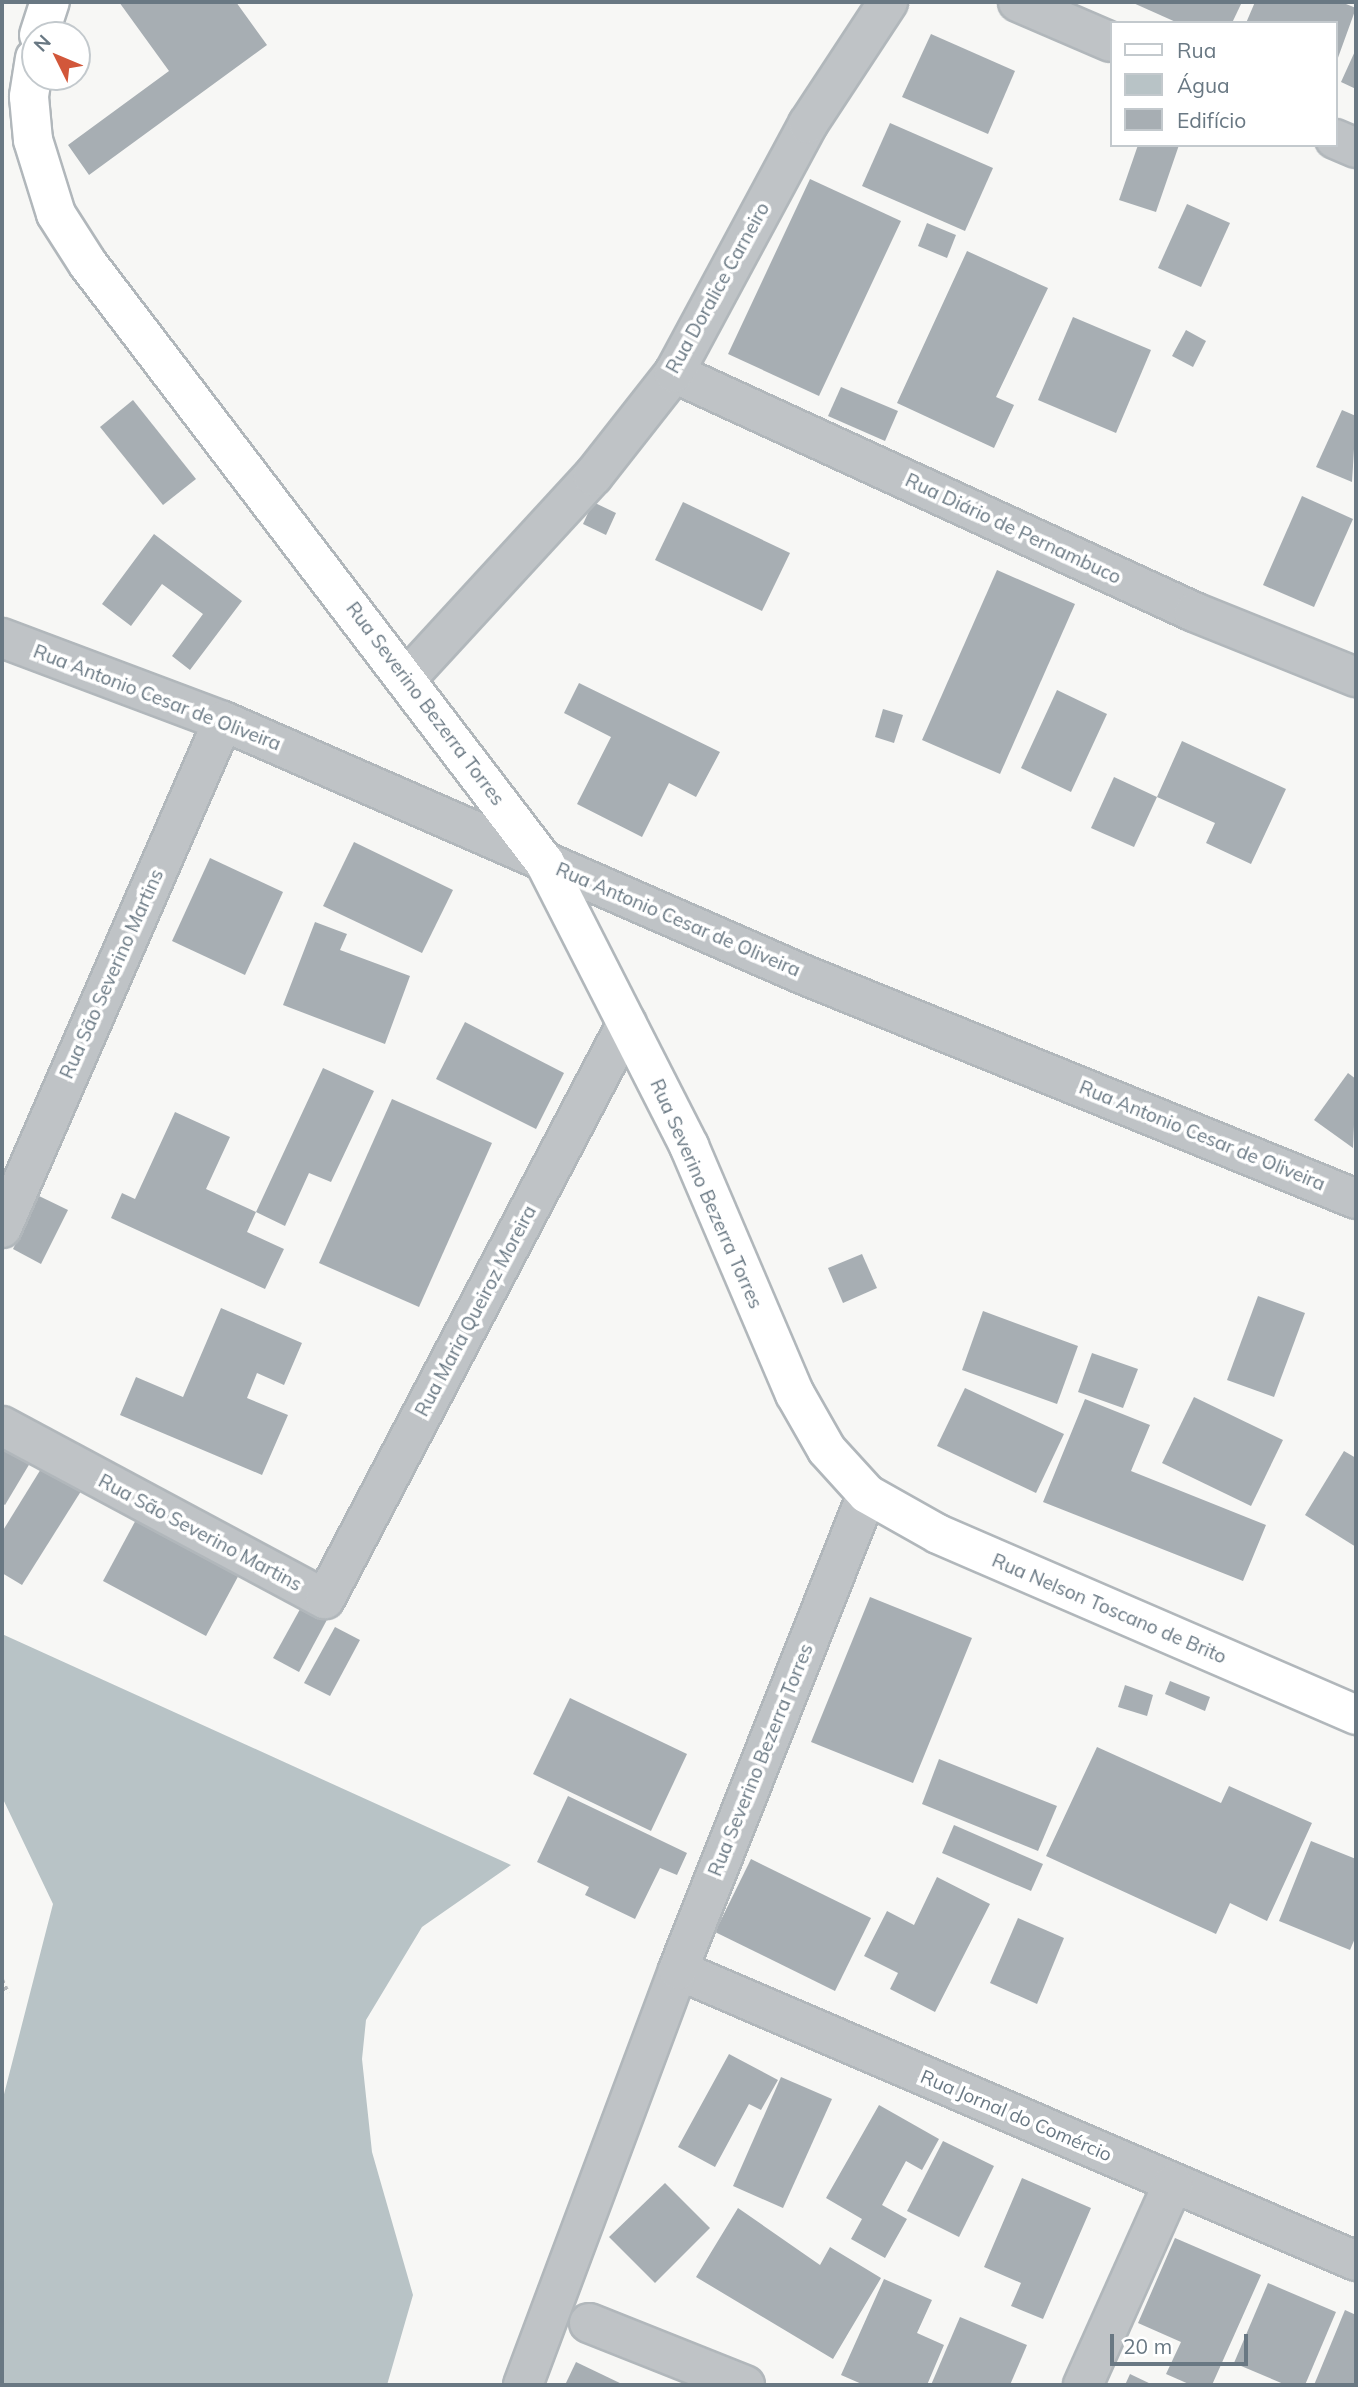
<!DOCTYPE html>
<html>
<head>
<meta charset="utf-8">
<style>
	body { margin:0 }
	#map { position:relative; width:1358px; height:2387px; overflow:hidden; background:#f7f7f5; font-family:Mulish,sans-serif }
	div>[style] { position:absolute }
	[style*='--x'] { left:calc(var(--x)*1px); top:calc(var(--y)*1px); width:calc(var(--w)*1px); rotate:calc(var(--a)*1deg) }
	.water>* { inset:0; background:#b8c3c6 }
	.building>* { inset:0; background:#a7aeb3 }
	.path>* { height:4.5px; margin-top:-2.25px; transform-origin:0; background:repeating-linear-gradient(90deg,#b9bcbe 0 3.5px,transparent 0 7px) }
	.roads { filter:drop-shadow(2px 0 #b1b7bb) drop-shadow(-2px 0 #b1b7bb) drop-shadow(0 2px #b1b7bb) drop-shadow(0 -2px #b1b7bb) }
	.minor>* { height:38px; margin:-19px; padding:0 19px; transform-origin:19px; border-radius:19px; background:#bfc3c6 }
	.secondary>* { height:38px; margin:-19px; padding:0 19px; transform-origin:19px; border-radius:19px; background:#fff }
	span { translate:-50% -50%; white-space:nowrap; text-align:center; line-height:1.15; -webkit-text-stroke:7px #fff; paint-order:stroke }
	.street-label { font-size:19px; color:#697883 }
	.frame { position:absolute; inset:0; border:4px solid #697883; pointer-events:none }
	.legend { position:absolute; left:1110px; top:21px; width:228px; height:126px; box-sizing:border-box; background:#fff; border:2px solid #c3c9cd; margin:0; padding:9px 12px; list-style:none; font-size:21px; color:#697883 }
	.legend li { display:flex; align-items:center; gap:14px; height:35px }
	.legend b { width:35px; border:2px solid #c3c9cd }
	.north { position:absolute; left:21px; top:21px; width:70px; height:70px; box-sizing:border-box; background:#fff; border:2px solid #c3c9cd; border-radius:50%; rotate:313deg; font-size:19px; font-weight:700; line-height:28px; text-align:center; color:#697883 }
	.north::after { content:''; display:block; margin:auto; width:24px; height:32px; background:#d2573a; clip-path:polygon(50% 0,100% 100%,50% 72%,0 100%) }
	.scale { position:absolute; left:1110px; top:2334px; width:138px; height:32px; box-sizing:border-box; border:4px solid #697883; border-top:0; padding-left:9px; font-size:21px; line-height:24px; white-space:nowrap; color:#697883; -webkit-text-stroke:5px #fff; paint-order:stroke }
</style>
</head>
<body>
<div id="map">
	<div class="water">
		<i style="clip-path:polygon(2px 1634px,511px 1865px,422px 1927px,366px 2020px,362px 2059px,372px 2152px,413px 2295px,387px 2385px,2px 2385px,2px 2102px,53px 1904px,2px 1797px)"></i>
	</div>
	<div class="building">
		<i style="clip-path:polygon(119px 2px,236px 2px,267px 45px,89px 175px,68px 145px,169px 71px)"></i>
		<i style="clip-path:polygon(1131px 2px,1242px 2px,1232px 23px,1178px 23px)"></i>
		<i style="clip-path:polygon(1255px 2px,1341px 2px,1356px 8px,1335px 66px,1335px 23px,1246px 23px)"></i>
		<i style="clip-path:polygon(931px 34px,1015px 71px,988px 134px,902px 97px)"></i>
		<i style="clip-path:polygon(1356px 49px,1356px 89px,1341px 82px)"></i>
		<i style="clip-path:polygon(890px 123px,993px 168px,965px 231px,862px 186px)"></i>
		<i style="clip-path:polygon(1138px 145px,1179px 145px,1156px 212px,1119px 200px)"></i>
		<i style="clip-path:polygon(810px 179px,901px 221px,819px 396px,728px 354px)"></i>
		<i style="clip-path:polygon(1187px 204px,1230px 223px,1201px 287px,1158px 268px)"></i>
		<i style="clip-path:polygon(927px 223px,956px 235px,947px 258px,918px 246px)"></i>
		<i style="clip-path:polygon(967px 251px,1048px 288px,996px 397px,1014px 405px,994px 448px,897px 403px)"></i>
		<i style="clip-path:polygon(1073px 317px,1151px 350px,1116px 433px,1038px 400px)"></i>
		<i style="clip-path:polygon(1186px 330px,1206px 341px,1193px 367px,1172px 356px)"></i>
		<i style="clip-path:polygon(841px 387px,898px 411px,885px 441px,828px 416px)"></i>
		<i style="clip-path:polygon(133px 400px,196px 479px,163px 505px,100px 427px)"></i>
		<i style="clip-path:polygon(1342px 410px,1356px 416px,1352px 482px,1316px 467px)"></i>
		<i style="clip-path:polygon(1302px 496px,1353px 519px,1314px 607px,1263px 585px)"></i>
		<i style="clip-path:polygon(593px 502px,616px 513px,606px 535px,583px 524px)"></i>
		<i style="clip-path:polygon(683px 502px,790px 553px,762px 611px,655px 560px)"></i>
		<i style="clip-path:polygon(154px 534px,242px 601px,190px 670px,172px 656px,203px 614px,162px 584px,131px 626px,102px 604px)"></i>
		<i style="clip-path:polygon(997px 570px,1075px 604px,1000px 774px,922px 740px)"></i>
		<i style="clip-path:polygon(579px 683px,720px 752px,696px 797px,669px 783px,642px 837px,577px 804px,611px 737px,564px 713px)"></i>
		<i style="clip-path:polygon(1057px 690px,1107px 714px,1071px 792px,1021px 768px)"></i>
		<i style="clip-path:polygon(883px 709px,903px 715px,894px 743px,875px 737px)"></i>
		<i style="clip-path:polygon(1182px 741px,1286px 789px,1251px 864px,1206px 843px,1215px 823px,1157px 797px)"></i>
		<i style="clip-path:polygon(1114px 777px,1157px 797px,1134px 847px,1091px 828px)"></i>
		<i style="clip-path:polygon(354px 842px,453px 890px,422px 953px,323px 906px)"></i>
		<i style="clip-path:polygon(210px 858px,283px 892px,245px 975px,172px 941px)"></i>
		<i style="clip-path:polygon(315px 922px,347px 934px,340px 950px,410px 976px,385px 1044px,283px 1005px)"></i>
		<i style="clip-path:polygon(465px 1022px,564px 1073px,536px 1129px,436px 1079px)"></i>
		<i style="clip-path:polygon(323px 1068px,374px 1091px,331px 1182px,309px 1173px,285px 1226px,256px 1212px)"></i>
		<i style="clip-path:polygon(1348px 1073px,1356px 1079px,1353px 1148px,1314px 1120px)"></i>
		<i style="clip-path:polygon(392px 1099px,492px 1143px,419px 1307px,319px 1263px)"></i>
		<i style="clip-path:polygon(175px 1112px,230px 1137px,206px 1189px,256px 1212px,247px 1232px,284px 1249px,265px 1289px,111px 1218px,122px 1193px,135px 1199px)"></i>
		<i style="clip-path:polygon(39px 1196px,68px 1210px,41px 1264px,13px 1249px)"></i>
		<i style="clip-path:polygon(862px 1254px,877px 1288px,843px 1303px,828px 1268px)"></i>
		<i style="clip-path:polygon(1258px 1296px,1305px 1313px,1274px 1397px,1227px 1380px)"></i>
		<i style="clip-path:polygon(221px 1308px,302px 1343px,284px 1385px,257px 1373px,247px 1398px,288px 1415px,262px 1475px,120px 1415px,136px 1377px,183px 1397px)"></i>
		<i style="clip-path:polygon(983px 1311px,1078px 1346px,1057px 1404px,962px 1370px)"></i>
		<i style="clip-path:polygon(1092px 1353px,1138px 1369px,1123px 1408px,1078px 1392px)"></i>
		<i style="clip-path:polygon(965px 1388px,1064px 1434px,1036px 1493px,937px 1446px)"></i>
		<i style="clip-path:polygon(1194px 1397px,1283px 1440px,1251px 1506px,1162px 1463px)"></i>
		<i style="clip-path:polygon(1085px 1399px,1150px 1425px,1131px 1471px,1266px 1525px,1243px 1581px,1043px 1502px)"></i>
		<i style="clip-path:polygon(2px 1440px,33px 1458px,5px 1505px,2px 1503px)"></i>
		<i style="clip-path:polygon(1344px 1451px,1356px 1458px,1356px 1547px,1305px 1515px)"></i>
		<i style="clip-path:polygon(44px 1464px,83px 1488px,22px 1585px,2px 1573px,2px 1532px)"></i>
		<i style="clip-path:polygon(138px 1516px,241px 1571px,206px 1636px,103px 1581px)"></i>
		<i style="clip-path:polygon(870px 1597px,972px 1638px,913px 1783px,811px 1742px)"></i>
		<i style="clip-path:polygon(304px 1602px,329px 1616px,299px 1672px,273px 1658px)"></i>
		<i style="clip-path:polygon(335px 1627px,360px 1640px,330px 1696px,304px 1683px)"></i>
		<i style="clip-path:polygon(1170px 1681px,1210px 1697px,1205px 1711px,1165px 1694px)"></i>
		<i style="clip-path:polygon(1125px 1685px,1153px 1695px,1147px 1716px,1118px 1707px)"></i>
		<i style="clip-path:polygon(570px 1698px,687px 1754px,651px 1831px,533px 1774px)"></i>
		<i style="clip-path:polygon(1097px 1747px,1221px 1803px,1229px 1786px,1312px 1823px,1267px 1921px,1230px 1903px,1216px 1934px,1046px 1856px)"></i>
		<i style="clip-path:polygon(939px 1759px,1057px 1806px,1038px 1851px,922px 1804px)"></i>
		<i style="clip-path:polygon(568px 1796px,687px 1853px,677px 1875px,660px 1868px,635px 1919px,585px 1895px,589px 1887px,537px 1862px)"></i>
		<i style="clip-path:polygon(954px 1825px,1043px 1864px,1031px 1891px,942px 1853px)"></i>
		<i style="clip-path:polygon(1311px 1841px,1356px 1859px,1356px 1936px,1350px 1950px,1279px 1921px)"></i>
		<i style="clip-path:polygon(751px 1859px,871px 1918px,835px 1991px,715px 1932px)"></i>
		<i style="clip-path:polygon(937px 1877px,990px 1904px,935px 2012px,890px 1989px,898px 1973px,864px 1956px,887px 1911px,914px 1925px)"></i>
		<i style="clip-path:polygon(1018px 1918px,1064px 1938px,1037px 2004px,990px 1983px)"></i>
		<i style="clip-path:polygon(729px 2054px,778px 2080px,761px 2110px,749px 2104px,715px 2167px,678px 2147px)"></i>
		<i style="clip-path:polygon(781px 2077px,832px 2099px,783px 2208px,733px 2186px)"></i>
		<i style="clip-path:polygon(879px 2105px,939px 2139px,922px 2170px,906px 2161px,882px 2205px,907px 2219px,885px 2258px,851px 2239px,862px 2219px,826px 2198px)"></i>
		<i style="clip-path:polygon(943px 2141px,994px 2166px,959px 2237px,907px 2211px)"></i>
		<i style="clip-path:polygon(1022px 2178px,1091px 2208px,1043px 2319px,1011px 2306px,1021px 2283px,984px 2267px)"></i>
		<i style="clip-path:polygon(665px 2183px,710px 2228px,655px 2283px,609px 2237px)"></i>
		<i style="clip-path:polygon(738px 2208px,820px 2265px,830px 2247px,881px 2278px,833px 2359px,696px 2277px)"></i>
		<i style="clip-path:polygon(1175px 2238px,1261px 2275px,1212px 2385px,1191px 2385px,1166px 2374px,1181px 2342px,1138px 2323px)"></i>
		<i style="clip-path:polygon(884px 2279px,932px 2300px,917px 2333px,944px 2345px,927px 2385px,864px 2385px,841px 2375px)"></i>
		<i style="clip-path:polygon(1268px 2283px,1336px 2312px,1305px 2385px,1286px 2385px,1234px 2363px)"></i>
		<i style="clip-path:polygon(1345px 2310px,1356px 2315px,1356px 2385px,1314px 2385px)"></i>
		<i style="clip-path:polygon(960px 2317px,1027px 2345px,1010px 2385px,931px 2385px)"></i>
		<i style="clip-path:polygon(576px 2362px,624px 2385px,565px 2385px)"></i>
		<i style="clip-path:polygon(1130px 2374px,1153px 2385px,1125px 2385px)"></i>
	</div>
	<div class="path">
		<i style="--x:2;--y:1980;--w:14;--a:65"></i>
	</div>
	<div class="roads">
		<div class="minor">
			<i style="--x:1018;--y:2;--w:101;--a:23.3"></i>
			<i style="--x:1335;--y:139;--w:23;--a:23"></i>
			<i style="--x:674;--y:373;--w:572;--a:24.68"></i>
			<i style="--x:1194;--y:612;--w:175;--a:21.9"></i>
			<i style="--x:2;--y:638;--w:236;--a:20.6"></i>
			<i style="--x:223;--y:721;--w:632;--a:23.6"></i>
			<i style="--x:802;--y:974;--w:598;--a:22.1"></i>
			<i style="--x:407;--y:678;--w:275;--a:-47.4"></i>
			<i style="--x:593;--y:476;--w:131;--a:-51.8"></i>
			<i style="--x:674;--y:373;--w:283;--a:-61.7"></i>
			<i style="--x:808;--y:124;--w:146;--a:-56.7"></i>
			<i style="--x:2;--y:1228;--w:553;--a:-66.45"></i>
			<i style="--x:2;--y:1426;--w:366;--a:28.2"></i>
			<i style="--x:325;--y:1599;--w:650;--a:-62.33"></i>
			<i style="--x:678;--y:1970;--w:738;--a:23.23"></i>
			<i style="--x:589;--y:2323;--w:168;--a:21.7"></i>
			<i style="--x:523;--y:2385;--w:443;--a:-69.5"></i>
			<i style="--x:678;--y:1970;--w:512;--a:-68.34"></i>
			<i style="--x:1083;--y:2385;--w:220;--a:-65.9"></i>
		</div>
		<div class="secondary">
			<i style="--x:39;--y:35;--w:35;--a:-72"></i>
			<i style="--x:35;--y:58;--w:39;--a:99"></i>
			<i style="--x:29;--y:97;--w:43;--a:84.7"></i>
			<i style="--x:33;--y:140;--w:77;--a:72.7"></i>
			<i style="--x:56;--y:214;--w:59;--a:57.4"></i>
			<i style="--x:88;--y:264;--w:753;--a:52.66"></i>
			<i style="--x:545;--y:863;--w:318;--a:63"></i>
			<i style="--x:689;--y:1146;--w:270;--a:66.9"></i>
			<i style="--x:795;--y:1394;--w:64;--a:60.3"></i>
			<i style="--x:827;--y:1450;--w:59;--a:47.7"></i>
			<i style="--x:867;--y:1494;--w:81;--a:29.4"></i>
			<i style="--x:938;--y:1534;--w:456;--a:23.4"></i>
		</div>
	</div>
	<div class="street-label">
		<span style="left:718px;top:288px;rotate:-61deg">Rua Doralice Carneiro</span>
		<span style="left:1013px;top:529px;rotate:25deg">Rua Diário de Pernambuco</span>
		<span style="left:157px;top:698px;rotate:21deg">Rua Antonio Cesar de Oliveira</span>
		<span style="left:425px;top:704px;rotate:53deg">Rua Severino Bezerra Torres</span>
		<span style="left:678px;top:920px;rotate:23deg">Rua Antonio Cesar de Oliveira</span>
		<span style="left:112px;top:974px;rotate:-66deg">Rua São Severino Martins</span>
		<span style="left:1202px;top:1136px;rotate:22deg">Rua Antonio Cesar de Oliveira</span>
		<span style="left:706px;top:1194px;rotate:66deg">Rua Severino Bezerra Torres</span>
		<span style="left:476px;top:1311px;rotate:-62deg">Rua Maria Queiroz Moreira</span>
		<span style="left:200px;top:1533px;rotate:28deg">Rua São Severino Martins</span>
		<span style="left:1109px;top:1609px;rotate:23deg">Rua Nelson Toscano de Brito</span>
		<span style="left:761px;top:1760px;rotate:-68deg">Rua Severino Bezerra Torres</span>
		<span style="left:1016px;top:2116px;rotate:23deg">Rua Jornal do Comércio</span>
	</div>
	<div class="frame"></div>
	<ul class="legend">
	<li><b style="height:9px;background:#fff"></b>Rua</li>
	<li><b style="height:19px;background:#b8c3c6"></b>Água</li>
	<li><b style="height:19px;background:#a7aeb3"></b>Edifício</li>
	</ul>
	<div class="north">N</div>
	<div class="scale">20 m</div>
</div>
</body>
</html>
